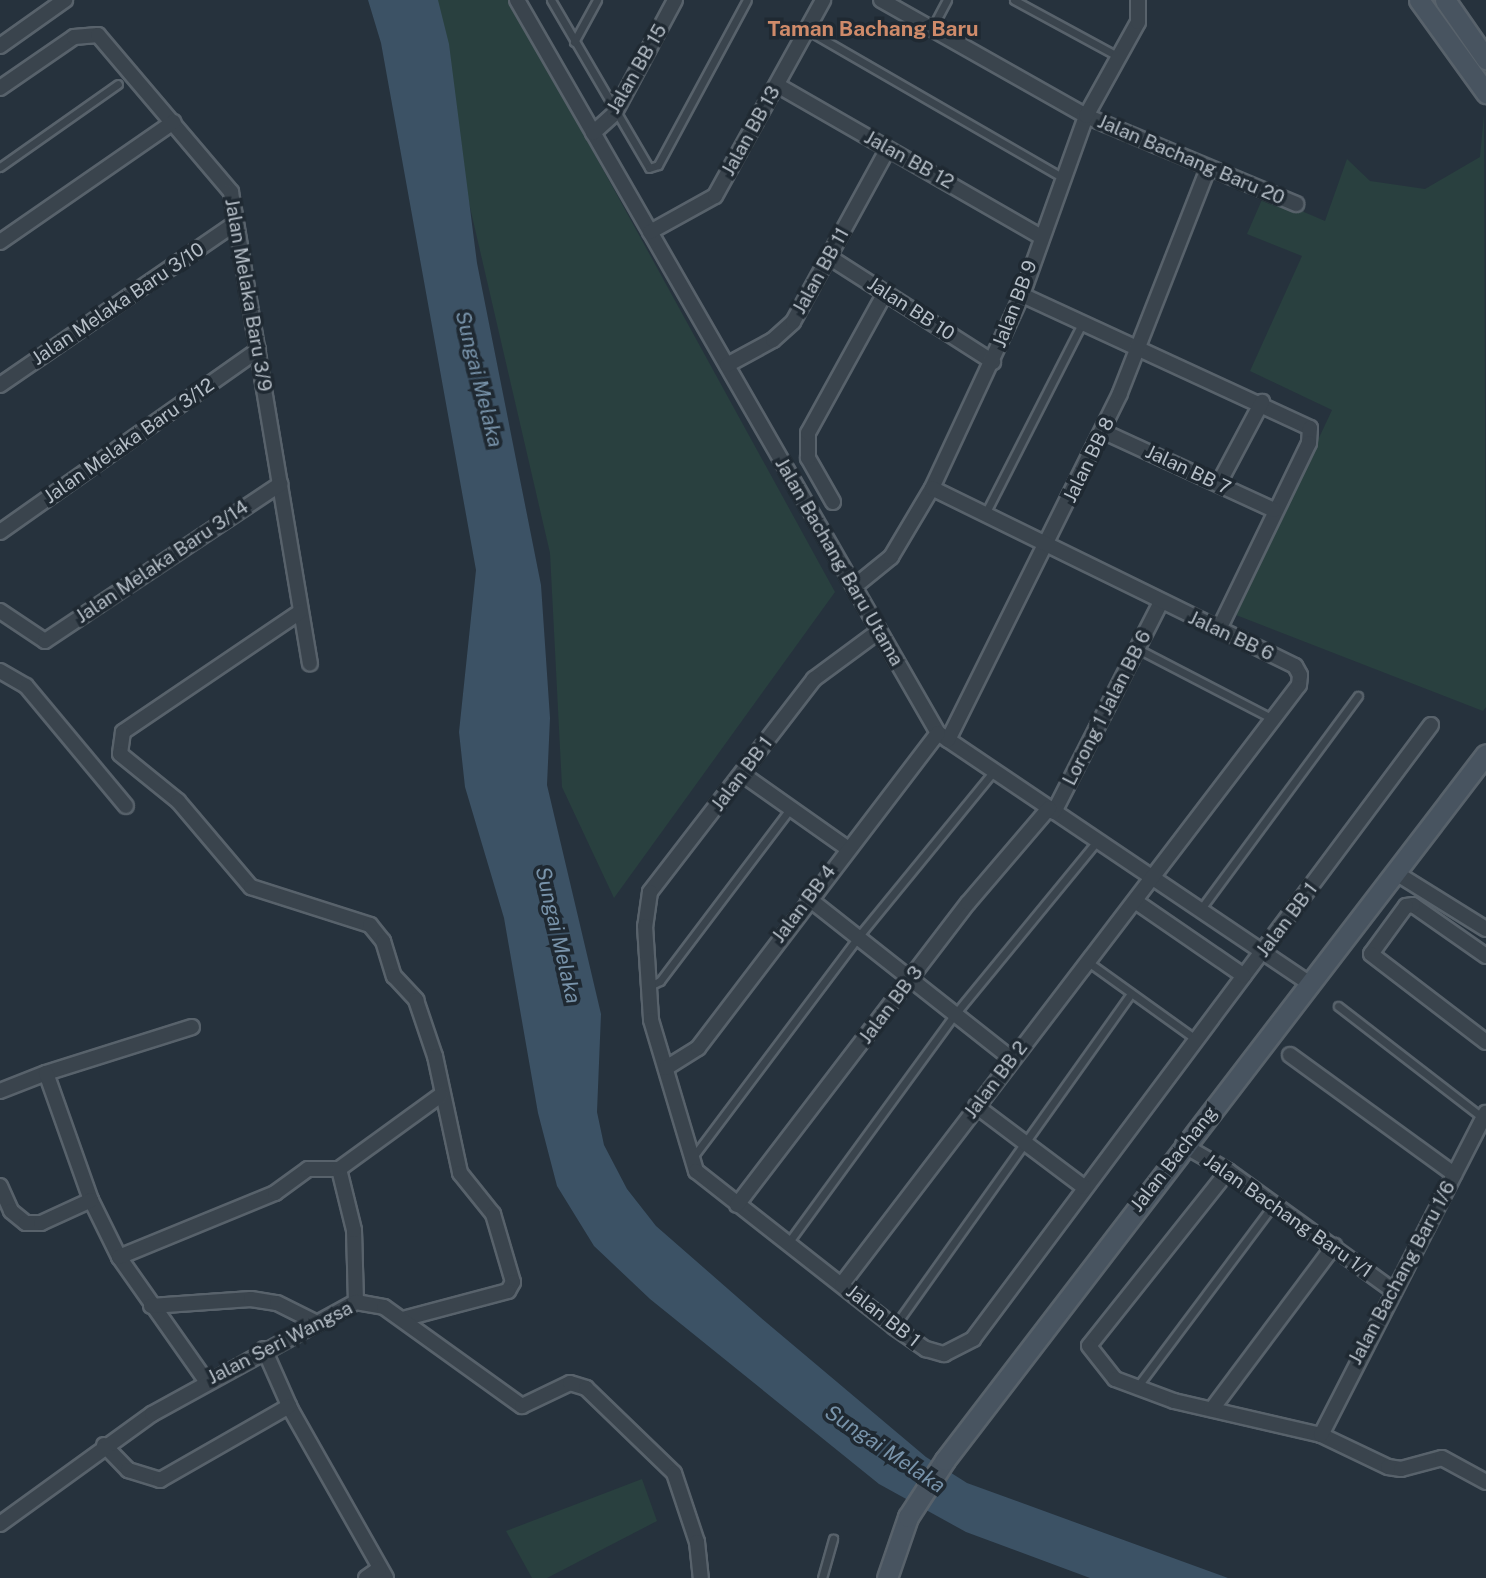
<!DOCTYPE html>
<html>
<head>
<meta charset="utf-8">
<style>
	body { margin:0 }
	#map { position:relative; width:1486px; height:1578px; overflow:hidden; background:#26323d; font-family:"Public Sans",sans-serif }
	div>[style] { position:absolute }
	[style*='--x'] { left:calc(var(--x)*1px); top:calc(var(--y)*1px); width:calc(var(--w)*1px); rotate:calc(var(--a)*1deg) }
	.green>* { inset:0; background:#29403f }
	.water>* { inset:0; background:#3c5265 }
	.roads { filter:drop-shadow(2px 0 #58626b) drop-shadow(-2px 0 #58626b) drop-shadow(0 2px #58626b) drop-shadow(0 -2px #58626b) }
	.lane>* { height:7px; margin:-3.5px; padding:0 3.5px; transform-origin:3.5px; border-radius:3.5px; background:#3a444d }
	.street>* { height:14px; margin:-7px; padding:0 7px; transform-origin:7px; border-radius:7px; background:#3a444d }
	.secondary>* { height:19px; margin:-9.5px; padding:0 9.5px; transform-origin:9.5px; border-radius:9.5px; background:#485460 }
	span { translate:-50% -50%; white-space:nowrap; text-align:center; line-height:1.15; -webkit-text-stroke:7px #1f2932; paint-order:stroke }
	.street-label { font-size:19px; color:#b6bfc8 }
	.neighbourhood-label { font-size:21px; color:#cf8b6a; font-weight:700 }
	.water-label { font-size:21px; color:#7893aa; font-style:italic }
</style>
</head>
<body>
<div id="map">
	<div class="green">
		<i style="clip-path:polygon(422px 0,510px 0,835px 592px,614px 898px,562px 787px,550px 553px)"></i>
		<i style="clip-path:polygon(1484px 114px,1486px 707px,1483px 711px,1236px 615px,1332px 410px,1250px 371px,1302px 256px,1247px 234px,1264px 195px,1325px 221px,1347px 159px,1370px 181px,1425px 189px,1480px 157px)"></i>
		<i style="clip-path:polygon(642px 1479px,657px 1521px,547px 1578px,532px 1578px,506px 1531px)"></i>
	</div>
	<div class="water">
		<i style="clip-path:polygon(368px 0,438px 0,449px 44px,477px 263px,541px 585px,550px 718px,547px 785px,601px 1014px,597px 1112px,604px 1145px,627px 1189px,656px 1226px,767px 1323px,926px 1457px,967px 1483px,1228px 1578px,1090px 1578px,966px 1532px,879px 1484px,650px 1299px,594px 1246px,557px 1186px,538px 1113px,504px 918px,465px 787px,459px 732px,476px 570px,381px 43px)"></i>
	</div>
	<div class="roads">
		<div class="lane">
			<i style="--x:551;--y:0;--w:194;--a:59.7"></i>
			<i style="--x:649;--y:168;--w:9;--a:-18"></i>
			<i style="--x:658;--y:165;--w:187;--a:-61.7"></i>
			<i style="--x:1014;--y:0;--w:119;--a:28.5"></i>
			<i style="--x:932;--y:28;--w:32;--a:-62"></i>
			<i style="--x:807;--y:30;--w:296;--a:30"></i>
			<i style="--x:574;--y:42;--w:48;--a:-61.3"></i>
			<i style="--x:0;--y:167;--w:144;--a:-35.1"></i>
			<i style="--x:984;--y:516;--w:218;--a:-63"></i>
			<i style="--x:1138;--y:649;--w:152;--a:27.4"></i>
			<i style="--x:1200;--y:910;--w:266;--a:-53.6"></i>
			<i style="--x:1088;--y:962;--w:134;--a:35.6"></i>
			<i style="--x:650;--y:986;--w:11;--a:-27"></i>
			<i style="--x:660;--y:981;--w:217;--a:-52.9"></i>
			<i style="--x:1338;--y:1006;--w:183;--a:37.7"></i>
			<i style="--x:693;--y:1157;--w:275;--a:-53.1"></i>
			<i style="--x:858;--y:937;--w:215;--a:-50.7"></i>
			<i style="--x:788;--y:1243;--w:283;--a:-53.9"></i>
			<i style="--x:955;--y:1014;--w:224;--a:-50.6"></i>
			<i style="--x:894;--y:1327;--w:406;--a:-54.6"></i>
			<i style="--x:1137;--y:1387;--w:229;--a:-53.2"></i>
			<i style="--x:822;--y:1578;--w:41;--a:-74.2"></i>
		</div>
		<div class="street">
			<i style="--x:517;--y:0;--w:845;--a:60.13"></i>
			<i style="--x:938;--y:733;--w:450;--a:34"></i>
			<i style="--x:881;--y:0;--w:236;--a:29.5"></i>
			<i style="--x:1086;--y:116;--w:228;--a:22.7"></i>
			<i style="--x:0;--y:46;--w:80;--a:-35.3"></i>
			<i style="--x:777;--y:85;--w:303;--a:29.9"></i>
			<i style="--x:0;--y:88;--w:90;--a:-34.6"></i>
			<i style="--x:74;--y:37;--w:24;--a:-5"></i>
			<i style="--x:98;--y:35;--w:206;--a:49.7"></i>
			<i style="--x:231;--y:192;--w:478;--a:80.5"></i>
			<i style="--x:593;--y:133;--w:28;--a:-42"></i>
			<i style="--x:614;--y:114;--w:129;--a:-61.8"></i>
			<i style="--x:650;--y:232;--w:74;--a:-29"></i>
			<i style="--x:715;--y:196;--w:224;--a:-61.1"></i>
			<i style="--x:0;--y:242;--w:211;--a:-34.7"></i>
			<i style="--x:829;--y:257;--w:195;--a:32.6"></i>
			<i style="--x:1022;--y:295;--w:317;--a:24.8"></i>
			<i style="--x:1310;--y:428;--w:15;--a:94"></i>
			<i style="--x:1309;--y:443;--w:207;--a:115.8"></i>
			<i style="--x:727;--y:365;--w:52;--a:-28.5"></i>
			<i style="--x:773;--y:340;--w:27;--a:-42"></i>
			<i style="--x:793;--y:322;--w:196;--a:-61.3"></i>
			<i style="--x:0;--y:385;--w:286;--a:-34.5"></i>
			<i style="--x:1102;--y:431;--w:189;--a:24.7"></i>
			<i style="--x:1219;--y:483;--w:92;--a:-62"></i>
			<i style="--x:833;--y:502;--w:51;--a:-119.6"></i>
			<i style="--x:808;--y:458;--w:25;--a:-90"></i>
			<i style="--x:808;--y:433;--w:160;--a:-61.2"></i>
			<i style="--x:0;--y:532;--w:316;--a:-35.2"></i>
			<i style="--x:854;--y:587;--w:48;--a:-39"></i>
			<i style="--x:891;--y:557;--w:80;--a:-59.3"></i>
			<i style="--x:932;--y:488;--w:213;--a:-65"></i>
			<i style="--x:1022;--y:295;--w:190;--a:-70.3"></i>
			<i style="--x:1086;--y:116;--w:107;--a:-61"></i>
			<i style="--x:1138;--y:22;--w:22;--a:-90"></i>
			<i style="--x:0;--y:611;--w:54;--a:33.7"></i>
			<i style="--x:45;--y:641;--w:283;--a:-33.7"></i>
			<i style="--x:300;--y:612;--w:214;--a:145.9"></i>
			<i style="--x:123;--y:732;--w:22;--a:98"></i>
			<i style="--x:120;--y:754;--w:75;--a:39"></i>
			<i style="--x:178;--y:801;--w:113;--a:49.7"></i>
			<i style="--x:251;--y:887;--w:125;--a:17.7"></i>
			<i style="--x:370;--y:925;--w:21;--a:51"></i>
			<i style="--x:383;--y:941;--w:37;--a:73"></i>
			<i style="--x:394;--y:976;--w:33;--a:47"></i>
			<i style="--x:416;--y:1000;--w:59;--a:71.3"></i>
			<i style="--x:435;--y:1056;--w:120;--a:77.9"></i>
			<i style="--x:460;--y:1173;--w:53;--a:51.2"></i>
			<i style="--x:493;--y:1214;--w:71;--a:73.6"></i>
			<i style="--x:513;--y:1282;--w:10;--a:119"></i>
			<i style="--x:508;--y:1291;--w:109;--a:165.1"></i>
			<i style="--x:879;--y:631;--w:81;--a:143.6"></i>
			<i style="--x:814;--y:679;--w:269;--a:127.6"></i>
			<i style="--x:650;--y:892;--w:34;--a:98"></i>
			<i style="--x:645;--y:926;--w:94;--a:86.3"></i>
			<i style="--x:651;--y:1020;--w:158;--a:73.4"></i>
			<i style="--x:696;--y:1171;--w:252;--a:38.2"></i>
			<i style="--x:894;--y:1327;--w:39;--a:35"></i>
			<i style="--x:926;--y:1349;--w:19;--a:16"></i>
			<i style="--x:944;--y:1354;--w:33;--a:-27"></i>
			<i style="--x:973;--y:1339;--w:766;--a:-53.28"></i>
			<i style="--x:0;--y:671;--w:30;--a:30"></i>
			<i style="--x:26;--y:686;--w:156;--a:50.2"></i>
			<i style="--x:948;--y:740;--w:387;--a:-63.6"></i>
			<i style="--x:1120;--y:393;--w:241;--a:-68.6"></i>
			<i style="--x:742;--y:774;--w:128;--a:35.2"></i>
			<i style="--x:1054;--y:812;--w:233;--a:-63"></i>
			<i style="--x:1396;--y:873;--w:106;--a:31.9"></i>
			<i style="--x:808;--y:898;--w:260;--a:38.3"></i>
			<i style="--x:1135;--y:901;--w:132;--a:34.5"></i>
			<i style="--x:1486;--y:956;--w:89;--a:-145.1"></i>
			<i style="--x:1413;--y:905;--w:7;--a:172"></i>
			<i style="--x:1406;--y:906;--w:59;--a:126.1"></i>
			<i style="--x:1371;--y:954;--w:145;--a:37.4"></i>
			<i style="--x:1290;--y:1055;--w:203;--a:36"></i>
			<i style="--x:666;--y:1068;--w:38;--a:-32"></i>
			<i style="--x:698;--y:1048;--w:396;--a:-52.7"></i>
			<i style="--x:46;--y:1073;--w:153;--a:-17.5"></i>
			<i style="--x:0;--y:1091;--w:49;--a:-21.4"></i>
			<i style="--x:46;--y:1073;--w:135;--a:70.5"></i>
			<i style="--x:91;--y:1200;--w:64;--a:63.8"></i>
			<i style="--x:119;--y:1257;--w:151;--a:54.9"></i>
			<i style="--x:976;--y:1106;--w:135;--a:36.9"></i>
			<i style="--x:1183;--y:1145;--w:52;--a:30"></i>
			<i style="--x:1228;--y:1171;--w:201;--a:35.9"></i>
			<i style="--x:1228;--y:1171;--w:223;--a:128.5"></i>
			<i style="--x:1089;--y:1346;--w:42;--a:51.8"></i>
			<i style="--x:1115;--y:1379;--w:63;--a:20.4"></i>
			<i style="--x:1174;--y:1401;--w:151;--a:13"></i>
			<i style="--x:1321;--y:1435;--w:74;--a:25.5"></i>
			<i style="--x:1388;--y:1467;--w:13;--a:9"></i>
			<i style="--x:1401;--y:1469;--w:42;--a:-15"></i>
			<i style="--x:1442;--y:1458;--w:50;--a:28.6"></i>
			<i style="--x:0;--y:1186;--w:27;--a:66"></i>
			<i style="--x:11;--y:1211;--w:19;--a:39"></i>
			<i style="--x:26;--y:1223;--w:15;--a:0"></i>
			<i style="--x:41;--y:1223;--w:55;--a:-24.7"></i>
			<i style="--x:737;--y:1205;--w:380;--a:-52.6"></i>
			<i style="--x:968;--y:903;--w:125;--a:-49.5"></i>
			<i style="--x:119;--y:1257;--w:169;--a:-22.3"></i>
			<i style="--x:275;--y:1193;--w:41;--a:-36"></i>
			<i style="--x:308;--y:1169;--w:31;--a:0"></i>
			<i style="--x:842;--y:1284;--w:753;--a:-52.66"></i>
			<i style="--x:1299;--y:685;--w:10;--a:-84"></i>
			<i style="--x:1300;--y:675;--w:10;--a:-119"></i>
			<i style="--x:1295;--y:666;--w:404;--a:-153.9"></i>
			<i style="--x:356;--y:1302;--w:72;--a:-91.6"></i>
			<i style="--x:354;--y:1230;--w:63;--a:-103.8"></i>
			<i style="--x:339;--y:1169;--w:126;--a:-36"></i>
			<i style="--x:151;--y:1306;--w:100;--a:-4"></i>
			<i style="--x:251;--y:1299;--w:26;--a:9"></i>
			<i style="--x:277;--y:1303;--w:42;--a:26.6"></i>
			<i style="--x:264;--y:1349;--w:67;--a:66.1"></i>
			<i style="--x:291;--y:1410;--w:193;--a:60.5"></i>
			<i style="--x:1212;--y:1409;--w:204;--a:-53.2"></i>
			<i style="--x:1321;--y:1435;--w:362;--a:-62.9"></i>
			<i style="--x:104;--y:1445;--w:35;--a:46"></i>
			<i style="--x:128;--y:1470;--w:34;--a:17"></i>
			<i style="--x:160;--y:1480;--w:149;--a:-29.8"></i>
			<i style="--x:0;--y:1524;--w:188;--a:-35.9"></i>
			<i style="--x:152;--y:1414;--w:233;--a:-28.8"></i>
			<i style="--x:356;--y:1302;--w:28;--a:10"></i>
			<i style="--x:384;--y:1307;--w:170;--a:35.7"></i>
			<i style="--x:522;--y:1406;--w:53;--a:-25.6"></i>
			<i style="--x:570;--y:1383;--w:17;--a:17"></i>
			<i style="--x:586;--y:1388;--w:122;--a:44"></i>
			<i style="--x:674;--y:1473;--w:73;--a:71.6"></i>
			<i style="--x:697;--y:1542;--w:36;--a:84"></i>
			<i style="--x:366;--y:1578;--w:16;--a:-35"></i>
		</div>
		<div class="secondary">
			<i style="--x:1419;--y:0;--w:115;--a:54.2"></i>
			<i style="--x:1445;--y:0;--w:72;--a:55.2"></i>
			<i style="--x:887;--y:1578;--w:65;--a:-71"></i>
			<i style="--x:908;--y:1517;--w:68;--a:-57"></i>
			<i style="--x:945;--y:1460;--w:889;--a:-52.54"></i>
		</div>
	</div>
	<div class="street-label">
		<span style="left:637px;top:69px;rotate:-60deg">Jalan BB 15</span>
		<span style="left:751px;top:131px;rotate:-61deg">Jalan BB 13</span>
		<span style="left:909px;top:160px;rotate:29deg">Jalan BB 12</span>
		<span style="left:1191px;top:160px;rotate:23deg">Jalan Bachang Baru 20</span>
		<span style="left:821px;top:271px;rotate:-61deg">Jalan BB 11</span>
		<span style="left:248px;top:295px;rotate:80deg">Jalan Melaka Baru 3/9</span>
		<span style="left:118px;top:304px;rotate:-34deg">Jalan Melaka Baru 3/10</span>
		<span style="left:1015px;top:304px;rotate:-69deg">Jalan BB 9</span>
		<span style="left:911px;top:309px;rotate:33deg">Jalan BB 10</span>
		<span style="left:129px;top:441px;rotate:-35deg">Jalan Melaka Baru 3/12</span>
		<span style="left:1089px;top:460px;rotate:-64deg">Jalan BB 8</span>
		<span style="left:1188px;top:470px;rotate:25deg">Jalan BB 7</span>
		<span style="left:162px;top:562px;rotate:-34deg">Jalan Melaka Baru 3/14</span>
		<span style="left:839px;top:562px;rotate:60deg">Jalan Bachang Baru Utama</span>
		<span style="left:1231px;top:636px;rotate:25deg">Jalan BB 6</span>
		<span style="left:1107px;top:708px;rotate:-63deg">Lorong 1 Jalan BB 6</span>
		<span style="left:742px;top:774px;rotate:-53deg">Jalan BB 1</span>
		<span style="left:804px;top:904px;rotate:-53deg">Jalan BB 4</span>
		<span style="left:1287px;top:920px;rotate:-53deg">Jalan BB 1</span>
		<span style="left:891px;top:1005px;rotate:-53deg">Jalan BB 3</span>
		<span style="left:996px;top:1080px;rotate:-53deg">Jalan BB 2</span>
		<span style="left:1174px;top:1159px;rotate:-52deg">Jalan Bachang</span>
		<span style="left:1288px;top:1216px;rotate:35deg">Jalan Bachang Baru 1/1</span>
		<span style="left:1402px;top:1273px;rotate:-62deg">Jalan Bachang Baru 1/6</span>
		<span style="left:883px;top:1316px;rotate:38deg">Jalan BB 1</span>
		<span style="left:280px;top:1343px;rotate:-27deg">Jalan Seri Wangsa</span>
	</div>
	<div class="neighbourhood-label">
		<span style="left:873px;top:29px">Taman Bachang Baru</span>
	</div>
	<div class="water-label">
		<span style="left:479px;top:379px;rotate:76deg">Sungai Melaka</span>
		<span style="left:558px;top:935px;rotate:77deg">Sungai Melaka</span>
		<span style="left:885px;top:1449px;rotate:34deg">Sungai Melaka</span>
	</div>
</div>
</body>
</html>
